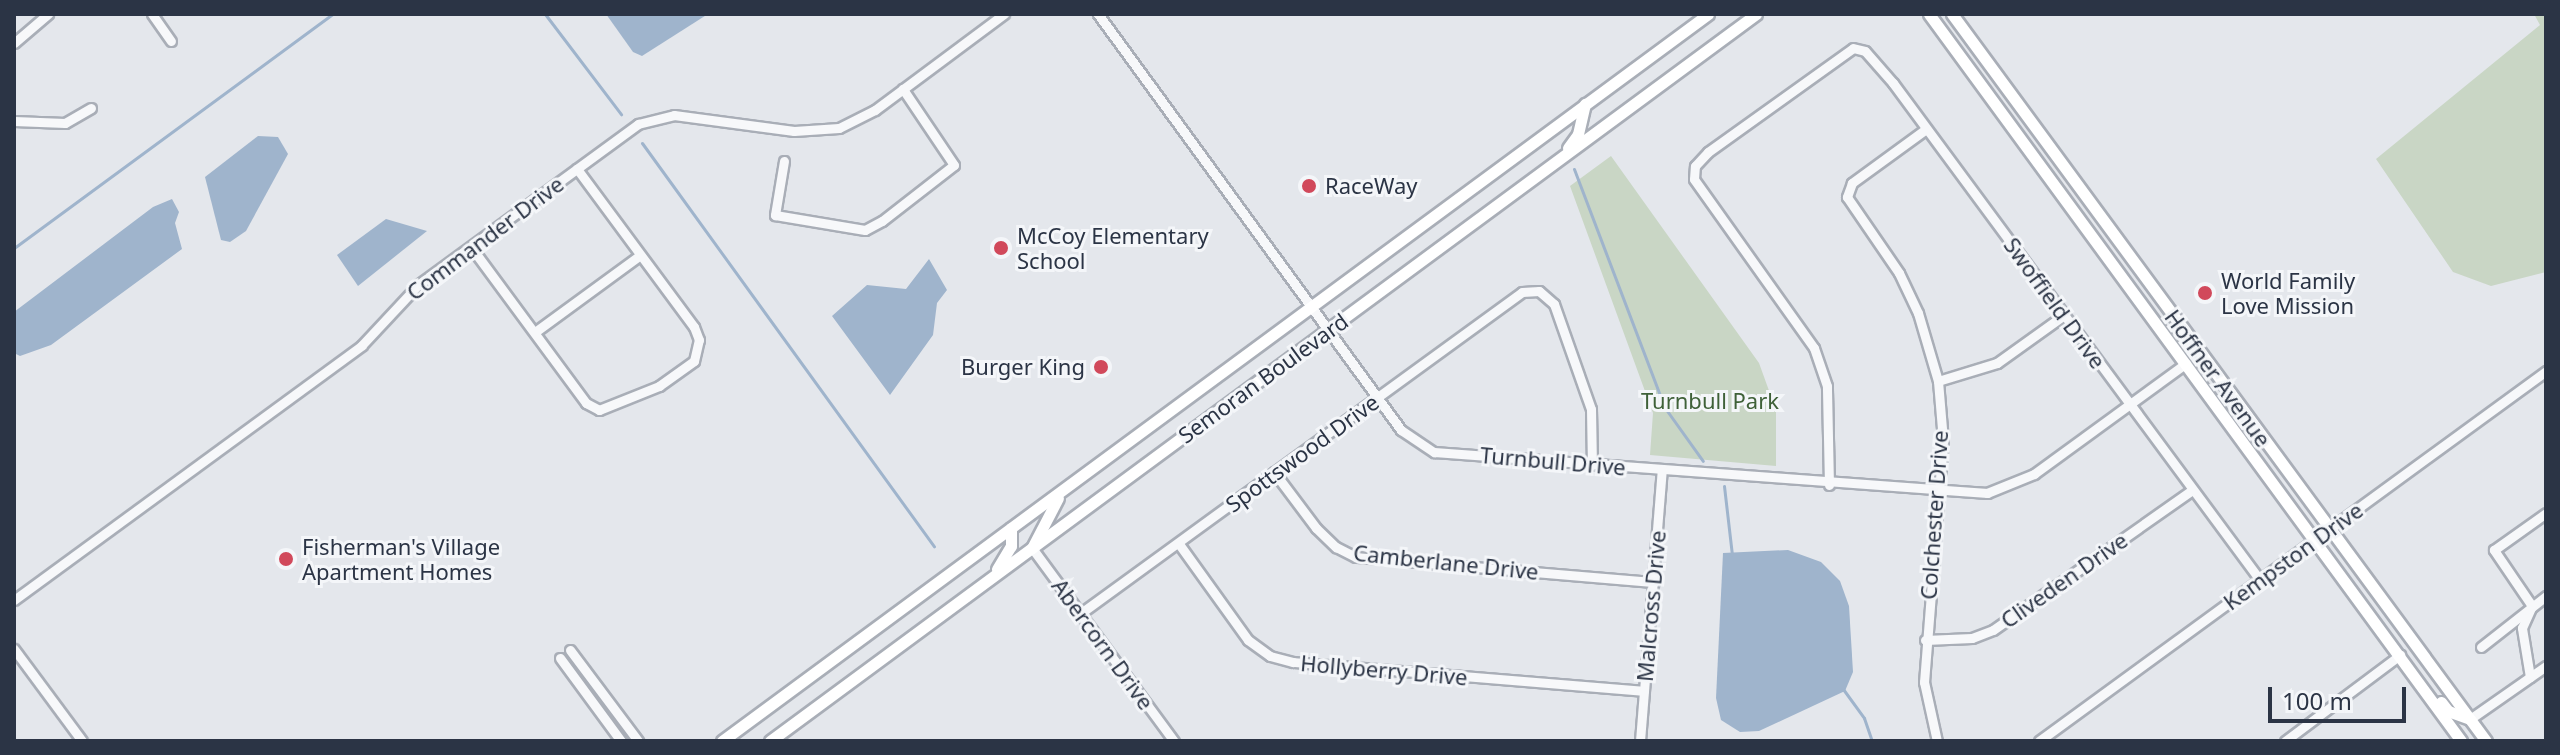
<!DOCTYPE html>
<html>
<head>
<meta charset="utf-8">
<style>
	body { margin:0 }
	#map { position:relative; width:2560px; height:755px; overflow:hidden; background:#e4e7ec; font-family:"Noto Sans",sans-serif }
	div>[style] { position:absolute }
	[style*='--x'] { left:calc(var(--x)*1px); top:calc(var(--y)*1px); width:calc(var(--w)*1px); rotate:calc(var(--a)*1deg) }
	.green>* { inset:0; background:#c9d6c5 }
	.water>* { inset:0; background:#9fb4cc }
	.stream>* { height:3px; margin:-1.5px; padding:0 1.5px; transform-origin:1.5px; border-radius:1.5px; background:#9fb4cc }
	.roads { filter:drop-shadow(2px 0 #a9aeb7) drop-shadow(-2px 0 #a9aeb7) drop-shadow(0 2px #a9aeb7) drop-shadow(0 -2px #a9aeb7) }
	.minor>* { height:9px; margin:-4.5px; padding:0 4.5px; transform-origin:4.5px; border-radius:4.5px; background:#f7f8fa }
	.major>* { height:11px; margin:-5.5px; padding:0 5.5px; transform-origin:5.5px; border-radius:5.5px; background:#fff }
	.dots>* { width:22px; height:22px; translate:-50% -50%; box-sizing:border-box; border:4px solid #f4f6f9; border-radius:50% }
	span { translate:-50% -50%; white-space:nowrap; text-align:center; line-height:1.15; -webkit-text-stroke:6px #f4f6f9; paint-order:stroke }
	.poi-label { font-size:22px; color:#2b3445 }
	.left { translate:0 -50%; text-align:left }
	.right { translate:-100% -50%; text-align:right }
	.street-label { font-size:22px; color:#2b3445 }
	.park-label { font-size:22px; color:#3f6138 }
	.frame { position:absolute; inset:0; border:16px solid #2b3445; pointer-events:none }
	.scale { position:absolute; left:2268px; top:687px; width:138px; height:36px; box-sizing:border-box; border:4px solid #2b3445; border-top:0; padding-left:10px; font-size:24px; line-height:28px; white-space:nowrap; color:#2b3445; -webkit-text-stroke:6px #f4f6f9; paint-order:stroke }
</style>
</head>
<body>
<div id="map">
	<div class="green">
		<i style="clip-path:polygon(2534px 14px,2546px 14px,2546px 272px,2491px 286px,2453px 272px,2376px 159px,2540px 25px)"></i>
		<i style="clip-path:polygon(1611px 156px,1759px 363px,1776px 410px,1776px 466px,1650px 455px,1653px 413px,1570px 186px)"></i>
	</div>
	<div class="water">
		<i style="clip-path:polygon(606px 14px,708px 14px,642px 56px,633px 52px)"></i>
		<i style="clip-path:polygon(258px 136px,278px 137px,288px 154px,246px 231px,230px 242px,221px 240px,205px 177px)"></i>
		<i style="clip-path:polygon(172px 199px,179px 212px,175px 223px,182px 249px,51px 345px,20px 356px,14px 353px,14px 312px,153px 207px)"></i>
		<i style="clip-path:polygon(386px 219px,427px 231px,358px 286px,337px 255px)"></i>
		<i style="clip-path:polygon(929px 259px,947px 290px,937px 303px,933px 335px,890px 395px,832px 316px,867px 285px,906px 289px)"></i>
		<i style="clip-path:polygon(1788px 550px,1821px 562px,1840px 581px,1849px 606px,1853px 672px,1845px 691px,1759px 731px,1740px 732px,1721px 720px,1716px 698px,1723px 553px)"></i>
	</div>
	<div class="stream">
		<i style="--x:545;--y:14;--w:126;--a:52.8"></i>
		<i style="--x:642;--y:143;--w:498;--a:54.1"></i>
		<i style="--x:1574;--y:169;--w:256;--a:69.2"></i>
		<i style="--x:1665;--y:408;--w:65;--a:54.4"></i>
		<i style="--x:14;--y:248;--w:396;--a:-36.3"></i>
		<i style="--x:1724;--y:486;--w:69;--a:83.4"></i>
		<i style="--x:1843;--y:689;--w:36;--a:54"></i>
		<i style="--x:1864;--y:718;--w:24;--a:71"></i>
	</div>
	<div class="roads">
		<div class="minor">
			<i style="--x:152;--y:14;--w:33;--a:55"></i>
			<i style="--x:1098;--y:14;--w:515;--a:53.93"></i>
			<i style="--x:1401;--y:430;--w:40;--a:34"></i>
			<i style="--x:1434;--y:452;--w:555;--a:4.24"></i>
			<i style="--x:1987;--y:493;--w:51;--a:-22"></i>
			<i style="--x:2034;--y:474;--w:188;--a:-36.1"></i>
			<i style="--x:14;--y:43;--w:45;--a:-40.5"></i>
			<i style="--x:14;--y:121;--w:51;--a:2.2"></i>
			<i style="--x:65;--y:123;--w:30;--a:-30"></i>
			<i style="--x:1926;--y:129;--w:92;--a:143.9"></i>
			<i style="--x:1852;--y:183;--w:15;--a:110"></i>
			<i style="--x:1847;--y:197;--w:92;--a:55.6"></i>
			<i style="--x:1899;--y:273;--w:44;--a:64.6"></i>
			<i style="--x:1918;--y:313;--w:71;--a:73.6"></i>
			<i style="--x:1938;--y:381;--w:60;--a:85.2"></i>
			<i style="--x:1943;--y:441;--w:242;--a:94.5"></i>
			<i style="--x:1924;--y:682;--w:60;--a:77.6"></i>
			<i style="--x:784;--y:161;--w:55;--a:99.5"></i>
			<i style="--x:775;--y:215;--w:91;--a:9.5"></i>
			<i style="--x:865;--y:230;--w:19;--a:-28"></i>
			<i style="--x:882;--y:221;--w:91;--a:-37.9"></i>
			<i style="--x:954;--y:165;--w:92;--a:-123.9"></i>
			<i style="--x:471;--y:247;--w:194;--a:53.6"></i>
			<i style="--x:586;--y:403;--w:15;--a:28"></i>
			<i style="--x:599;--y:410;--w:65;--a:-21.8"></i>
			<i style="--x:659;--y:386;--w:43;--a:-35.5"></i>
			<i style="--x:694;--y:361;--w:22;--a:-77"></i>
			<i style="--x:699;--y:340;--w:14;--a:-111"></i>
			<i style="--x:694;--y:327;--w:197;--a:-126.5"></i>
			<i style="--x:535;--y:332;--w:129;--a:-36.2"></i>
			<i style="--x:1938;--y:381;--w:62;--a:-17"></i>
			<i style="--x:1997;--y:363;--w:82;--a:-35.6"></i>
			<i style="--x:1274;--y:472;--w:70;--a:53.1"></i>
			<i style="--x:1316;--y:528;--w:28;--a:44"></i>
			<i style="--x:1336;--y:547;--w:22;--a:27"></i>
			<i style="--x:1356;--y:557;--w:299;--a:4.8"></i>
			<i style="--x:1829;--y:485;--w:99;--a:-91.2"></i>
			<i style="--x:1827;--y:386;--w:40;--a:-108.9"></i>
			<i style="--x:1814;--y:348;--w:207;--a:-125.4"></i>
			<i style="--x:1694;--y:179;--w:13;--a:-86"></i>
			<i style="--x:1695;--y:166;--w:19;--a:-47"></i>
			<i style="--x:1708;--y:152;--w:178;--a:-35.6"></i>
			<i style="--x:1853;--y:48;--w:12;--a:14"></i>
			<i style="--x:1865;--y:51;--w:43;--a:48.8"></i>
			<i style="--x:1893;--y:83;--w:618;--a:53.56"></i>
			<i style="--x:1179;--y:544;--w:118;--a:54.3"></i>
			<i style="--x:1248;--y:640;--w:27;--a:36"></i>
			<i style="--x:1270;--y:656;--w:24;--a:15"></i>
			<i style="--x:1293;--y:662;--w:352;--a:4.7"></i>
			<i style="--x:1032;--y:548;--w:240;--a:53.7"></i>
			<i style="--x:14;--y:600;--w:431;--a:-36.2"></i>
			<i style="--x:362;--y:345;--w:82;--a:-47"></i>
			<i style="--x:418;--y:285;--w:273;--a:-36.2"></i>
			<i style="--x:638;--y:124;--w:37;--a:-14"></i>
			<i style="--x:674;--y:115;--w:121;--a:7.6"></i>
			<i style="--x:794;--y:131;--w:45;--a:-3.8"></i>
			<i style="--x:839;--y:128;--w:40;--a:-26.6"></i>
			<i style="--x:875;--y:110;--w:161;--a:-36.7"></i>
			<i style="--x:1081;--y:613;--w:545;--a:-36.05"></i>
			<i style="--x:1522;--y:292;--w:17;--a:-3"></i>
			<i style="--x:1539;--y:291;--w:20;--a:41"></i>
			<i style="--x:1554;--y:304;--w:111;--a:70.6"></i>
			<i style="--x:1591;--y:409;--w:56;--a:89"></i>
			<i style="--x:1925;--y:640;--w:47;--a:-2.4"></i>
			<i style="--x:1972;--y:638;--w:22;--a:-21"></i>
			<i style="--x:1993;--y:630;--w:243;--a:-35.1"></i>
			<i style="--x:2481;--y:647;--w:83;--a:-38.1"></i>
			<i style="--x:14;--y:649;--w:114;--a:53.5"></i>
			<i style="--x:570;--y:650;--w:114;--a:53.2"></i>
			<i style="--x:560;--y:658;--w:103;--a:53.7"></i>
			<i style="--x:2530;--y:677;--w:50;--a:-99.3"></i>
			<i style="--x:2522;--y:628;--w:24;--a:-66"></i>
			<i style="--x:2532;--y:606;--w:68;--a:-124.2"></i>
			<i style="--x:2494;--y:550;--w:64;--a:-35.4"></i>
			<i style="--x:2470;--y:719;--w:93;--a:-34.9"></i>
			<i style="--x:1640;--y:741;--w:272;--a:-85.4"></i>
			<i style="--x:2039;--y:741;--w:628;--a:-36.12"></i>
			<i style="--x:2285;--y:741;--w:144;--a:-36.8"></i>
		</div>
		<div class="major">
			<i style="--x:1929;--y:14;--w:901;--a:53.8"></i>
			<i style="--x:1952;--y:14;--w:902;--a:53.7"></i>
			<i style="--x:1568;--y:148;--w:17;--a:-54"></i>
			<i style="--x:1578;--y:134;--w:31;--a:-77"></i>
			<i style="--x:1032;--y:548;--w:56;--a:-62.5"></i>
			<i style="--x:997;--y:569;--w:27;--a:-59"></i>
			<i style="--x:1011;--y:546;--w:18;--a:-90"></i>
			<i style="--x:2441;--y:702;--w:11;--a:52"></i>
			<i style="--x:2448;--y:711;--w:23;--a:20"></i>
			<i style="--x:722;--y:741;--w:1225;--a:-36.4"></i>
			<i style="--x:770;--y:741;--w:1225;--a:-36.4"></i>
		</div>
	</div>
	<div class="dots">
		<i style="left:1309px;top:186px;background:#d1495b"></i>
		<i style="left:1001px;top:248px;background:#d1495b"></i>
		<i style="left:2205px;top:293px;background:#d1495b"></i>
		<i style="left:1101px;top:367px;background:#d1495b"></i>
		<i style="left:286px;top:559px;background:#d1495b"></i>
	</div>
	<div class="poi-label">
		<span class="left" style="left:1325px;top:186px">RaceWay</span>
		<span class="left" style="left:1017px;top:248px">McCoy Elementary<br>School</span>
		<span class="left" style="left:2221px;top:293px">World Family<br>Love Mission</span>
		<span class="right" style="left:1085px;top:367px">Burger King</span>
		<span class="left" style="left:302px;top:559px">Fisherman's Village<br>Apartment Homes</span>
	</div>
	<div class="street-label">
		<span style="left:485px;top:238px;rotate:-37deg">Commander Drive</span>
		<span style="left:2055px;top:303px;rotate:54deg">Swoffield Drive</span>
		<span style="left:1263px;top:378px;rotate:-36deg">Semoran Boulevard</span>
		<span style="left:2218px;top:378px;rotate:54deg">Hoffner Avenue</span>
		<span style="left:1302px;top:453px;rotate:-36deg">Spottswood Drive</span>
		<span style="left:1553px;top:461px;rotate:5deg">Turnbull Drive</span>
		<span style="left:1934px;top:515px;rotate:-86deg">Colchester Drive</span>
		<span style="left:2293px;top:556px;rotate:-36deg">Kempston Drive</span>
		<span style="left:1446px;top:562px;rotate:6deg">Camberlane Drive</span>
		<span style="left:2064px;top:580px;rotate:-35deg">Cliveden Drive</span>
		<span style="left:1651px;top:606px;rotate:-85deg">Malcross Drive</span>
		<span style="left:1103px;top:644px;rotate:54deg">Abercorn Drive</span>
		<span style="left:1384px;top:670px;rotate:5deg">Hollyberry Drive</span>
	</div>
	<div class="park-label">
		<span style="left:1710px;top:401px">Turnbull Park</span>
	</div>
	<div class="frame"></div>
	<div class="scale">100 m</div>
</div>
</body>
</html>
